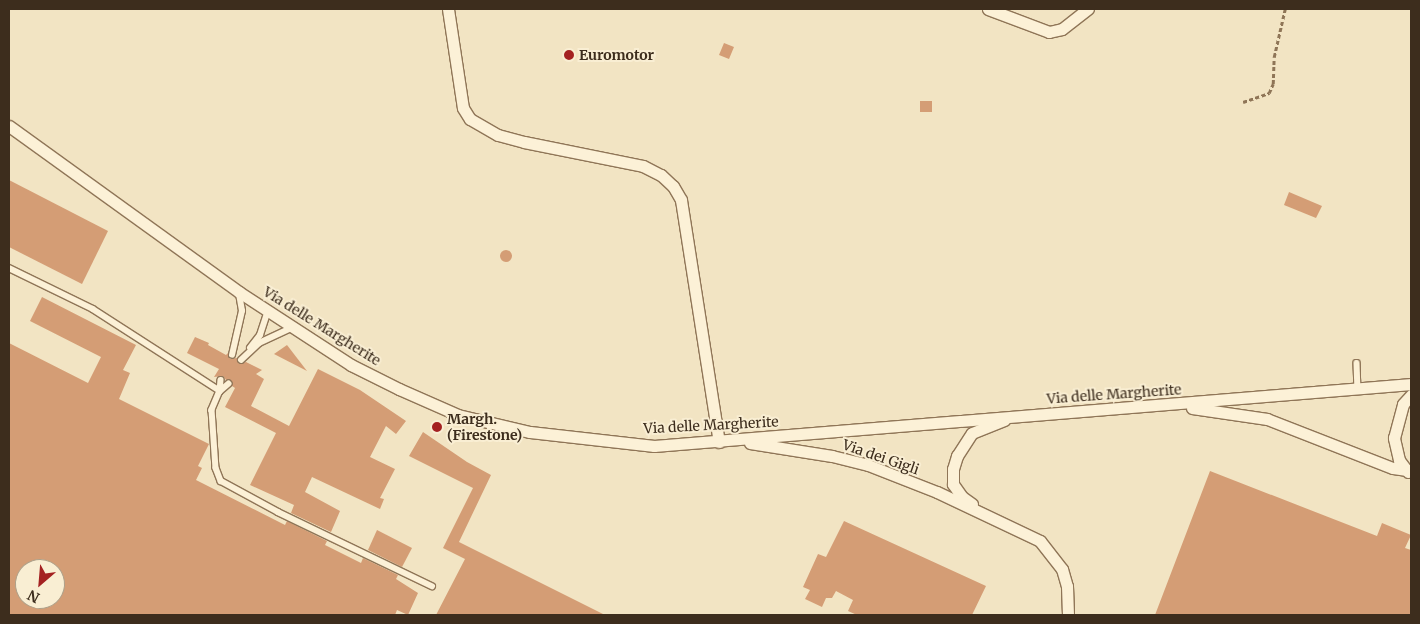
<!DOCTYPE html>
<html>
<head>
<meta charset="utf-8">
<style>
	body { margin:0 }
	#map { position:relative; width:1420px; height:624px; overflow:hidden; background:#f2e4c3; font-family:Merriweather,serif }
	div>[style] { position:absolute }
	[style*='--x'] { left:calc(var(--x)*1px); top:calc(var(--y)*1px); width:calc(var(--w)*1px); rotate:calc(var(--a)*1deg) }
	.building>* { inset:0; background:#d49d75 }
	.round { border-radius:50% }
	.path>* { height:2.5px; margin-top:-1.25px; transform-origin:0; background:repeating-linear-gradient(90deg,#8f7557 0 4px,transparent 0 6.5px) }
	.roads { filter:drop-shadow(1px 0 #8f7557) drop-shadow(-1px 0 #8f7557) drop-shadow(0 1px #8f7557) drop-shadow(0 -1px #8f7557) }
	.lane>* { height:5.5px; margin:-2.75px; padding:0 2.75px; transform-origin:2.75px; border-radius:2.75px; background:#fcf1d7 }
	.street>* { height:11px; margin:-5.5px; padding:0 5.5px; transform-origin:5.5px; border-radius:5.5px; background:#fcf1d7 }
	.dots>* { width:14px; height:14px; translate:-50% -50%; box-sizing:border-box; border:2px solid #f9eed3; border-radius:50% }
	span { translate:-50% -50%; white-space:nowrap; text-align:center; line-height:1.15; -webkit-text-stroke:4px #f9eed3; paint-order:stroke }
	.poi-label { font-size:14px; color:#3d2d1d; font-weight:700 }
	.left { translate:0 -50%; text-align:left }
	.street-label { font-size:14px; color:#3d2d1d }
	.frame { position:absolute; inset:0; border:10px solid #3d2d1d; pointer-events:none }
	.north { position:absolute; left:15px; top:559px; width:50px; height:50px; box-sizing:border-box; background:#f9eed3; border:1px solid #aea18a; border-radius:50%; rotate:207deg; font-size:14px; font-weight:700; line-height:20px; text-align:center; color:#3d2d1d }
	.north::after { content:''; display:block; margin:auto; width:18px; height:22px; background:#a42121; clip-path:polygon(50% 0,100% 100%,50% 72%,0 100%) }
</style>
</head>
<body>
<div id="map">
	<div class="building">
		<i style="clip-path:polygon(724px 43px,734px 47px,729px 59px,719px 55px)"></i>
		<i style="clip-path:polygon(920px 101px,932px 101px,932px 112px,920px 112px)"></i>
		<i style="clip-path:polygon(9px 180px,108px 231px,82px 284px,9px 247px)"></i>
		<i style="clip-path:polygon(1289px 192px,1322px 206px,1316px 218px,1284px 205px)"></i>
		<i class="round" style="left:500px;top:250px;width:12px;height:12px"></i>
		<i style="clip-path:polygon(evenodd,42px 297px,136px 345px,123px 370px,130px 373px,119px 399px,209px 444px,198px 466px,202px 468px,196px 480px,285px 525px,287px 521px,327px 541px,325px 545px,361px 563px,363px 558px,398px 575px,396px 579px,418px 593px,408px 615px,397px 610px,395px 615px,9px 615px,9px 343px,88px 383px,101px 357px,30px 321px,42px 297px,25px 569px,55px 569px,55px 599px,25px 599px,25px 569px)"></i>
		<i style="clip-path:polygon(195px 337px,209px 343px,208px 345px,226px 355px,228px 353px,230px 359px,237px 358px,239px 364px,246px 362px,262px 370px,256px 374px,264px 379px,251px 406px,289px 426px,318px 369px,360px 390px,406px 421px,396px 434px,386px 426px,370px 457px,395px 469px,380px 498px,384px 499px,380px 509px,312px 477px,305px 492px,340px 511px,331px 532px,291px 513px,294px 505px,250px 485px,276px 433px,225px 407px,235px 388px,232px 386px,231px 381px,226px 380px,223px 376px,214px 377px,219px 369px,187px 353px)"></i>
		<i style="clip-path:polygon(287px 345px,307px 371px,274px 354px)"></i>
		<i style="clip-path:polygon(423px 432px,467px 462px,491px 475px,459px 542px,605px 615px,436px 615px,465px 559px,443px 548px,473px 488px,409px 456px)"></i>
		<i style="clip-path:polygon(1210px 471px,1377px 536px,1382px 523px,1411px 535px,1405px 548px,1411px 550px,1411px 615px,1155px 615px)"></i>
		<i style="clip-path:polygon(844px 521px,986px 586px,972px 615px,857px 615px,848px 611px,853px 600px,836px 591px,832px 598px,826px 598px,822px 607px,805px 599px,810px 590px,803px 587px,818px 554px,826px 557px)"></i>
		<i style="clip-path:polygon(377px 530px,412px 548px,402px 567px,368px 550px)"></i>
	</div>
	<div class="path">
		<i style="--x:1243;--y:102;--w:28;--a:-19"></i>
		<i style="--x:1269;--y:93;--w:10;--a:-66"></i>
		<i style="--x:1273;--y:84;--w:27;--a:-88"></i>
		<i style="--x:1274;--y:57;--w:49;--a:-77.1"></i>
	</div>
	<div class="roads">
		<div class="lane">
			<i style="--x:9;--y:268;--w:93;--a:26"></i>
			<i style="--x:93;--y:309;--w:151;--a:32.8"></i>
			<i style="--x:220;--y:391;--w:21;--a:113"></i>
			<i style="--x:212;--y:410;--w:58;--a:86.1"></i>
			<i style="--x:216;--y:468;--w:14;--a:69"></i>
			<i style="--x:221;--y:481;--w:65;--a:28.5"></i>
			<i style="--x:278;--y:512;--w:171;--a:25.7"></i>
			<i style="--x:250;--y:348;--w:16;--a:-52"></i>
			<i style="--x:260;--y:335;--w:25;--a:-72"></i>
			<i style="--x:232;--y:355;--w:45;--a:-77.2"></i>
			<i style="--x:242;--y:311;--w:17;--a:-100"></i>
			<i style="--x:241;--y:360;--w:25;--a:-43"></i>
			<i style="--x:259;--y:343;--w:38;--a:-25"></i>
			<i style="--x:1357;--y:363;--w:25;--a:88"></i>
			<i style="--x:221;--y:380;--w:11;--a:95"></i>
			<i style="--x:220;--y:391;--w:11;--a:-41"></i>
		</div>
		<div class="street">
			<i style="--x:448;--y:9;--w:100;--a:81.4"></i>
			<i style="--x:463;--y:108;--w:13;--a:58"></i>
			<i style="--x:470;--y:119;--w:32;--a:30"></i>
			<i style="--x:498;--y:135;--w:27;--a:15"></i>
			<i style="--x:524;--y:142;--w:121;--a:11.4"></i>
			<i style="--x:643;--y:166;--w:20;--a:27"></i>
			<i style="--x:661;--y:175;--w:16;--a:43"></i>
			<i style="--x:673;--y:186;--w:16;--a:60"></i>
			<i style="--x:681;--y:200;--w:245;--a:81.1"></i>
			<i style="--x:988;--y:9;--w:65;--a:20.7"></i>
			<i style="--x:1049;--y:32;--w:13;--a:-13"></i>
			<i style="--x:1062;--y:29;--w:33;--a:-38"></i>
			<i style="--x:9;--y:126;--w:284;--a:35.8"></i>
			<i style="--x:239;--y:292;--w:134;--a:33.1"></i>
			<i style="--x:351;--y:365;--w:54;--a:26.6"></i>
			<i style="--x:399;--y:389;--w:64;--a:23.8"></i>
			<i style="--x:458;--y:415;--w:74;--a:13.3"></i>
			<i style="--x:530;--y:432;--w:125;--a:6.4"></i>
			<i style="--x:654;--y:446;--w:760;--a:-4.68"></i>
			<i style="--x:1192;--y:408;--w:76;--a:8.3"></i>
			<i style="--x:1267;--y:419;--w:135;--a:21.3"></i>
			<i style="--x:1393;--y:468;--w:14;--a:8"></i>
			<i style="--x:750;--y:443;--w:83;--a:9"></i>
			<i style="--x:832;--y:456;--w:37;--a:14"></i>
			<i style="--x:868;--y:465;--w:74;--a:21.4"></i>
			<i style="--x:937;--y:492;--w:114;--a:25.4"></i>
			<i style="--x:1040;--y:541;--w:36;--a:52"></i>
			<i style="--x:1062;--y:569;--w:18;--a:74"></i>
			<i style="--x:1067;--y:586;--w:29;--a:88"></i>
			<i style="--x:1408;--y:472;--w:15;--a:-127"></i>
			<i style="--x:1399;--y:460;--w:23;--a:-103"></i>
			<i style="--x:1394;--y:438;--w:35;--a:-75"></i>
			<i style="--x:1403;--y:404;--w:12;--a:-48"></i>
			<i style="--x:972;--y:504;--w:12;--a:-145"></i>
			<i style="--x:962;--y:497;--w:16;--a:-125"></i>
			<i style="--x:953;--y:484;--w:15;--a:-90"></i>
			<i style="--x:953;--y:469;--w:14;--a:-73"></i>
			<i style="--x:957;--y:456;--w:27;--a:-57"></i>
			<i style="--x:972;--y:433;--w:35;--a:-22"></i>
		</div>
	</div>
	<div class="dots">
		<i style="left:569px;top:55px;background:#a42121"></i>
		<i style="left:437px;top:427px;background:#a42121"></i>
	</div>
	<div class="poi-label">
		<span class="left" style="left:579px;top:55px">Euromotor</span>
		<span class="left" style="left:447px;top:427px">Margh.<br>(Firestone)</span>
	</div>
	<div class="street-label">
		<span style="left:322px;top:326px;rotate:32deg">Via delle Margherite</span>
		<span style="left:1114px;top:394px;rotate:-4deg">Via delle Margherite</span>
		<span style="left:711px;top:425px;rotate:-3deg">Via delle Margherite</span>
		<span style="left:881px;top:457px;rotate:19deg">Via dei Gigli</span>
	</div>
	<div class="frame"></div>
	<div class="north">N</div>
</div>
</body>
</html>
